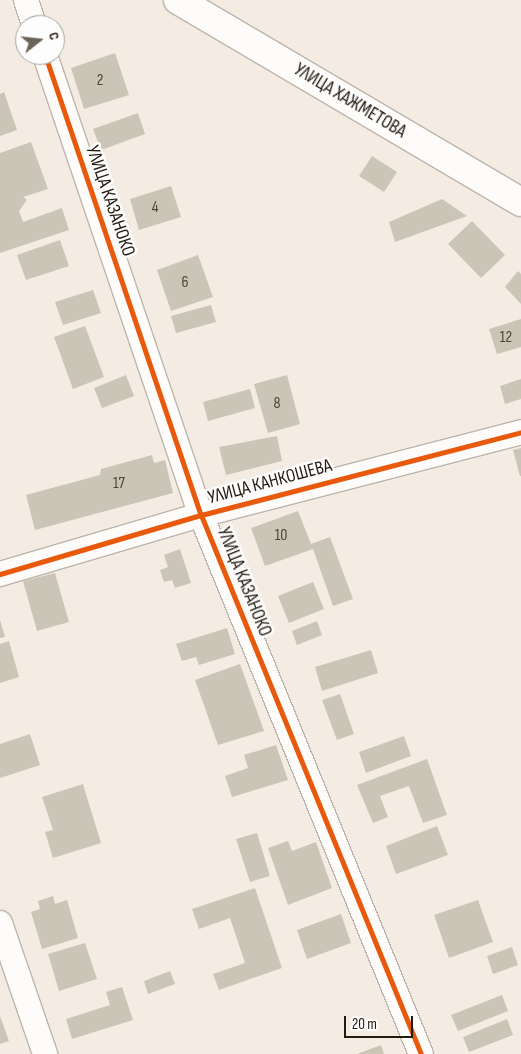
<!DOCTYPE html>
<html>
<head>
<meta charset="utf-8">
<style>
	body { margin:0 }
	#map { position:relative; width:521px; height:1054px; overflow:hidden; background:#f4ece2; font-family:"Sofia Sans Condensed",sans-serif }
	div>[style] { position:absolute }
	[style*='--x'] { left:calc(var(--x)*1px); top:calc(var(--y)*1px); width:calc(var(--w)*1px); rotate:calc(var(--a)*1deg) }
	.building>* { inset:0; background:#cbc5b7 }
	.roads { filter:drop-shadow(1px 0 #bdb5ab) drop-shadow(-1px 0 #bdb5ab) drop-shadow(0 1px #bdb5ab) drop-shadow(0 -1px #bdb5ab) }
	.street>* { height:24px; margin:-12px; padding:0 12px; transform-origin:12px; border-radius:12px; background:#fdfcfb }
	.secondary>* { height:28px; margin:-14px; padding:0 14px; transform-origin:14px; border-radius:14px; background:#fdfcfb }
	.cycleway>* { height:5px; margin:-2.5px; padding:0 2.5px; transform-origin:2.5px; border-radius:2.5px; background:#e8590c }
	span { translate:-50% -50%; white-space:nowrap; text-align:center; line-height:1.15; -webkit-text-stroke:5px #fdfdfd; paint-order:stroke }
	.number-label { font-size:16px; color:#4c4538 }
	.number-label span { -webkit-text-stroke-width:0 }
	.street-label { font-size:19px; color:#221a0e }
	.north { position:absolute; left:15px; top:15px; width:50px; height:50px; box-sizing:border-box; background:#fdfdfd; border:1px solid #a5a29d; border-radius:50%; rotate:74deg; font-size:14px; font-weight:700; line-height:20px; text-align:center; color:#221a0e }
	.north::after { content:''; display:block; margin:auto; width:18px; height:22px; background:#6c6458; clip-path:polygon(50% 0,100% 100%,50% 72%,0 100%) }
	.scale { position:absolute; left:344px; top:1016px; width:69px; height:22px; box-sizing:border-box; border:2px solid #221a0e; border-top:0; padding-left:6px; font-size:15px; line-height:18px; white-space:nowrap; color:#221a0e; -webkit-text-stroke:4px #fdfdfd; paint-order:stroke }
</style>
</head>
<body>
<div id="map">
	<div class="building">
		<i style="clip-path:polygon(115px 53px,129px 95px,84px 109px,71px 68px)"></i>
		<i style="clip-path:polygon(4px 92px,17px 130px,0 136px,0 94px)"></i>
		<i style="clip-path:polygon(138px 113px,145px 134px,101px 150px,93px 129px)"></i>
		<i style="clip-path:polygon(31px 142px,48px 189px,23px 197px,27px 200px,19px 211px,23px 222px,62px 208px,69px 230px,0 253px,0 153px)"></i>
		<i style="clip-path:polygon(372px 156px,397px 172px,384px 192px,359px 176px)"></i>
		<i style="clip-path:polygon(171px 186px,181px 217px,139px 230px,130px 199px)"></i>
		<i style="clip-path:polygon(442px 199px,467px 216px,395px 242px,389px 222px)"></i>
		<i style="clip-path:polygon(472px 221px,505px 255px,481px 278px,448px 244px)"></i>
		<i style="clip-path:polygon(60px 240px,69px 266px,26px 280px,17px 255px)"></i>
		<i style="clip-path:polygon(198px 255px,213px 297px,171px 311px,157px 270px)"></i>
		<i style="clip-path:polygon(518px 271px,521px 274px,521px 304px,505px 287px)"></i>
		<i style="clip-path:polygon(93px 290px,101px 313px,63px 325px,55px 302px)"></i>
		<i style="clip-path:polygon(211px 305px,216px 322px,176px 333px,171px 316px)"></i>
		<i style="clip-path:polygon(521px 319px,521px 347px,497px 354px,489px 329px)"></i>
		<i style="clip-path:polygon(85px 326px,104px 377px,73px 389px,54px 337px)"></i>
		<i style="clip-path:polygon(126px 375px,134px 396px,102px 408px,94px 388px)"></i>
		<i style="clip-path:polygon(287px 375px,300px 424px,268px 433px,254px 384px)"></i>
		<i style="clip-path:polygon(521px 379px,521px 399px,505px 404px,500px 386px)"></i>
		<i style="clip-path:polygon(250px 389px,255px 408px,208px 421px,203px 402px)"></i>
		<i style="clip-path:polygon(277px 436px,282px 461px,226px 475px,219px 447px)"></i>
		<i style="clip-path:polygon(521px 448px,521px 476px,520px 476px,513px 450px)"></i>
		<i style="clip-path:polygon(152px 455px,154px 463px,165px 460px,173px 493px,35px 530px,26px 495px,100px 475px,101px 469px)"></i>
		<i style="clip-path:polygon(298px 511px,311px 544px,330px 537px,353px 599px,333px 606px,313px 549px,265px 566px,251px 528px)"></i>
		<i style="clip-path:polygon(180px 549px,191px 583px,175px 588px,172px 580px,164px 582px,160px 570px,168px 567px,164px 555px)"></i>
		<i style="clip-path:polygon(55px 573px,69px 622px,37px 631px,23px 581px)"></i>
		<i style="clip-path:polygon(313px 582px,324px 609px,289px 623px,278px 596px)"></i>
		<i style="clip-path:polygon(0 620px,5px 637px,0 638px)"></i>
		<i style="clip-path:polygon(317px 621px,322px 635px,297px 645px,292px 631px)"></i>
		<i style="clip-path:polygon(227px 628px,235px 654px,199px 665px,196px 657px,182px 661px,176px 644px)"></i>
		<i style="clip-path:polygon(9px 641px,19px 677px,0 683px,0 644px)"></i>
		<i style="clip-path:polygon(371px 650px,378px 673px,322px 691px,315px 667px)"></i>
		<i style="clip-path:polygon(240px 664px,264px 731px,218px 745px,195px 680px)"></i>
		<i style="clip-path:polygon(340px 694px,354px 734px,337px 740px,322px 700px)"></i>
		<i style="clip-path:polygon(30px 734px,40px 765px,0 778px,0 744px)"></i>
		<i style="clip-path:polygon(404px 736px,411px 756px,366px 773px,359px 752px)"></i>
		<i style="clip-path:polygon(276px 745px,288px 780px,232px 797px,225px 776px,248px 768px,244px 755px)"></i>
		<i style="clip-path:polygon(427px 759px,447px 815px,423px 823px,409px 786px,380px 796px,388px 817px,373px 823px,357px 785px)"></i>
		<i style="clip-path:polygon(83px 784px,101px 843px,53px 858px,45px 832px,53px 830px,42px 797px)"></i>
		<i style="clip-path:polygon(437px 826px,448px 855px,396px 874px,386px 846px)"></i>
		<i style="clip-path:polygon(257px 833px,270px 876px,250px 882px,236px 839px)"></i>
		<i style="clip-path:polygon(288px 841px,292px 851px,316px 842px,332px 888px,288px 905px,268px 848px)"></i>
		<i style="clip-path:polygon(255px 888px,282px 968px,219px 990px,213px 974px,245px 963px,230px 918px,199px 929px,192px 909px)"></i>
		<i style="clip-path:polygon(53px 896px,55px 904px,67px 900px,78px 938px,42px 949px,31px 912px,40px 909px,38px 901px)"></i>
		<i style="clip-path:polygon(478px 900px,493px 942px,449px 958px,434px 915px)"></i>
		<i style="clip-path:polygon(341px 914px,351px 943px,307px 959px,297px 930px)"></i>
		<i style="clip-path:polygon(85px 943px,97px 979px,59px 991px,48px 954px)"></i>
		<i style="clip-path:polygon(512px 947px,518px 965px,493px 974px,487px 956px)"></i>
		<i style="clip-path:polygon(170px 971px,175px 984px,148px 994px,144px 981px)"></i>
		<i style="clip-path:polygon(122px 987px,133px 1020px,72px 1039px,66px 1019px,110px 1005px,106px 992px)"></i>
		<i style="clip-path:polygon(502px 995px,508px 1011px,458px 1031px,451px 1015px)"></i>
		<i style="clip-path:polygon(0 1016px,9px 1041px,0 1044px)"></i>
		<i style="clip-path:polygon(507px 1019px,513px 1035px,469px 1052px,463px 1037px)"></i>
		<i style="clip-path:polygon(381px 1045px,384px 1054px,357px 1054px)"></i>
	</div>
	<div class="roads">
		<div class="street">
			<i style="--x:26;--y:0;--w:26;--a:72"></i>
			<i style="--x:45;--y:55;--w:486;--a:71.3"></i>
			<i style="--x:201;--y:515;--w:582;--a:67.8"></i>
			<i style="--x:0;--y:574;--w:209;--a:-16.4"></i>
			<i style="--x:201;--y:515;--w:331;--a:-14.5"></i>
			<i style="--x:0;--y:923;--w:139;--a:71"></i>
		</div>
		<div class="secondary">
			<i style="--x:178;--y:0;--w:398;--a:30.5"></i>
		</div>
	</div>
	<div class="cycleway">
		<i style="--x:45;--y:55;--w:486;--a:71.3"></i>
		<i style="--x:201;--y:515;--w:582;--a:67.8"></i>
		<i style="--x:0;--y:574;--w:209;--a:-16.4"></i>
		<i style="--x:201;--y:515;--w:331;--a:-14.5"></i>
	</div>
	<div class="number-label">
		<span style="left:100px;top:81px">2</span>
		<span style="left:155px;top:208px">4</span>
		<span style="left:185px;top:283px">6</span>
		<span style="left:506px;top:338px">12</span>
		<span style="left:277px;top:404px">8</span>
		<span style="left:119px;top:484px">17</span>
		<span style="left:281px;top:536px">10</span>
	</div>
	<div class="street-label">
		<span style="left:350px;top:101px;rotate:31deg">УЛИЦА ХАЖМЕТОВА</span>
		<span style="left:110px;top:201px;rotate:71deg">УЛИЦА КАЗАНОКО</span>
		<span style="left:270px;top:482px;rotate:-15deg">УЛИЦА КАНКОШЕВА</span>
		<span style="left:244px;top:582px;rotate:68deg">УЛИЦА КАЗАНОКО</span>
	</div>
	<div class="north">С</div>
	<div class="scale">20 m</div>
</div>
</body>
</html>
